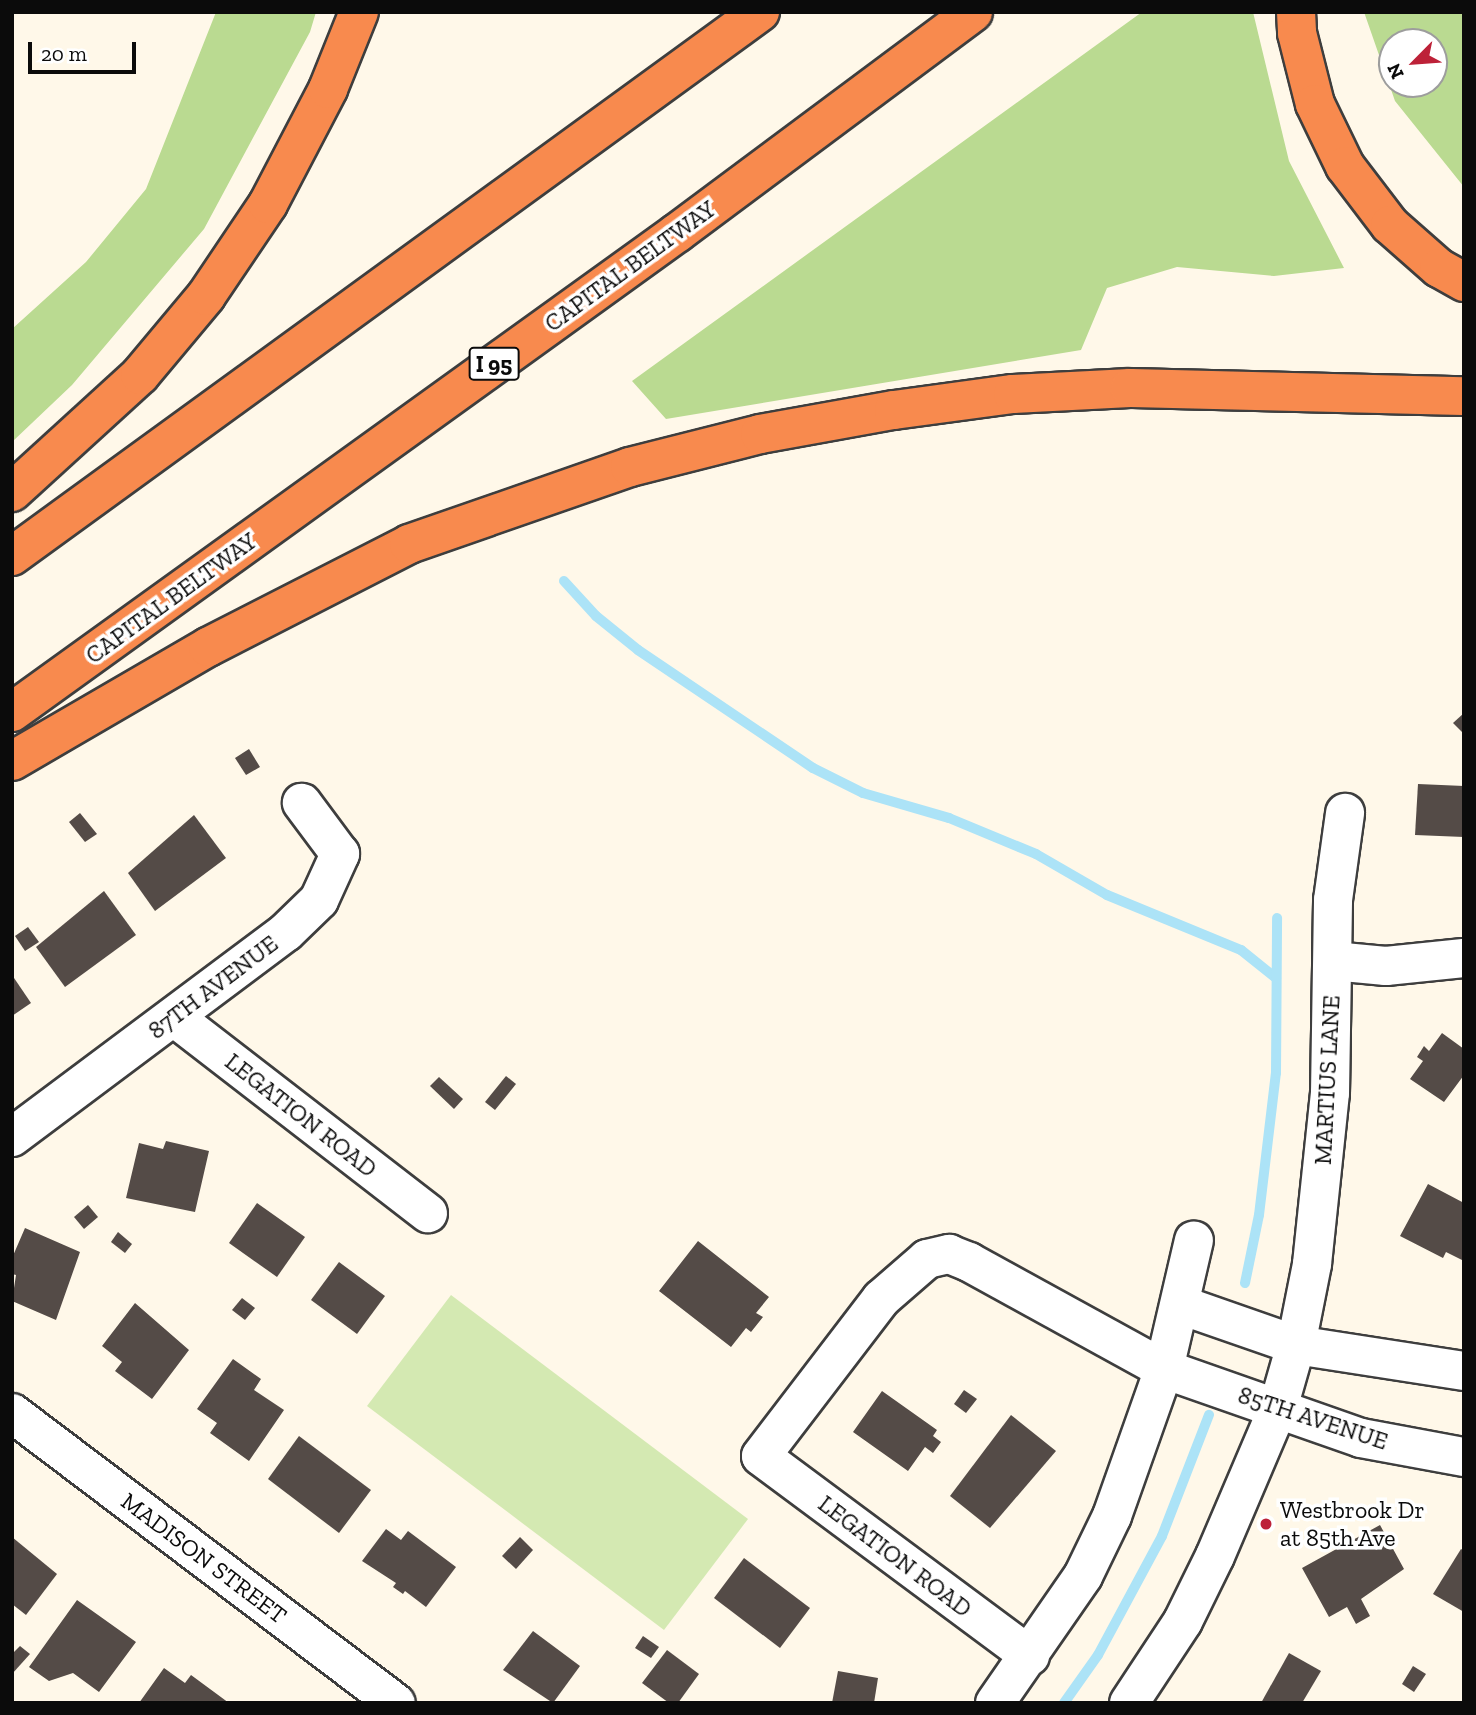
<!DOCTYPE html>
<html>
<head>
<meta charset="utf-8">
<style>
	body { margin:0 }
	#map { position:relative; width:1476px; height:1715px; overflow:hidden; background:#fff8e9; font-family:"Zilla Slab",serif }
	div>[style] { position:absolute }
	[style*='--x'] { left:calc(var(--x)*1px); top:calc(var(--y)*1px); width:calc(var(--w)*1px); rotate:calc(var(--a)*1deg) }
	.green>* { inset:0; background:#d4e9b2 }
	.forest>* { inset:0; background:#bada91 }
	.stream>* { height:10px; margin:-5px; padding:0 5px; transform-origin:5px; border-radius:5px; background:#ace3f7 }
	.building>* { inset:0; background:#544b47 }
	.roads { filter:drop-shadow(2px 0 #3e3e3e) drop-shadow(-2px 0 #3e3e3e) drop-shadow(0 2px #3e3e3e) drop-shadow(0 -2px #3e3e3e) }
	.minor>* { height:38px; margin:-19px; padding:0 19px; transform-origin:19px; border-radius:19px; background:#fff }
	.highway>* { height:38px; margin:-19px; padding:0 19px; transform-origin:19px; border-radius:19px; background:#f88a4e }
	.dots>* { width:19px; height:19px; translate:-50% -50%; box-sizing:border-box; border:4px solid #fff; border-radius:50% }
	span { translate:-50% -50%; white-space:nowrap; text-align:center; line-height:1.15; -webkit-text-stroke:7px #fff; paint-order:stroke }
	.shield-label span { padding:2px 5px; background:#fff; border:2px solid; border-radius:5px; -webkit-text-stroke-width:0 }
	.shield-label { font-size:23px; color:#0b0b0b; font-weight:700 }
	.street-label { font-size:24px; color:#0b0b0b }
	.poi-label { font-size:24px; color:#0b0b0b }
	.left { translate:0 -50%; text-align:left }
	.frame { position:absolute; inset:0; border:14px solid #0b0b0b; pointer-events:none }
	.north { position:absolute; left:1378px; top:28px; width:70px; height:70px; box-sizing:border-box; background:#fff; border:2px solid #9d9d9d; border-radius:50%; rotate:245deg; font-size:19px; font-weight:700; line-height:28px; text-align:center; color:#0b0b0b }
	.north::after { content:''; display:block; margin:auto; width:24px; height:32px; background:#bd2138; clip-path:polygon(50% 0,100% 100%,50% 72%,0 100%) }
	.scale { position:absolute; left:28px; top:42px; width:108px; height:32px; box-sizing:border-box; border:4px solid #0b0b0b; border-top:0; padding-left:9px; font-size:21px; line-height:24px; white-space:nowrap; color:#0b0b0b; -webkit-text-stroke:5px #fff; paint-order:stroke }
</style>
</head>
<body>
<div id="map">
	<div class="green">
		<i style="clip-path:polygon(451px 1295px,748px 1519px,664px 1630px,367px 1406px)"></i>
	</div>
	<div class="forest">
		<i style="clip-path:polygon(216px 12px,316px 12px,310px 32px,204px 229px,72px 385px,12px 442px,12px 329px,86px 262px,146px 189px)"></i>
		<i style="clip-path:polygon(1142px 12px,1253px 12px,1289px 161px,1344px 268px,1274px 276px,1177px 267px,1107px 288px,1081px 350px,666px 419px,632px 381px)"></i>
		<i style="clip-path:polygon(evenodd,1364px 12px,1464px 12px,1464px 187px,1395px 101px,1364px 12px,1392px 42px,1434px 42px,1434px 84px,1392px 84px,1392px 42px)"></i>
	</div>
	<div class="stream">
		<i style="--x:564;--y:581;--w:47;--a:47.6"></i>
		<i style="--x:596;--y:616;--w:54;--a:39"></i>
		<i style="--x:638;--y:650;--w:211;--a:34"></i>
		<i style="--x:813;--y:768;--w:56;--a:26.6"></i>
		<i style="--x:863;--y:793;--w:90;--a:16.2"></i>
		<i style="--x:949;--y:818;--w:94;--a:22.5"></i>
		<i style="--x:1036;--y:854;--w:82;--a:30"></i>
		<i style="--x:1107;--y:895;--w:145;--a:22.3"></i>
		<i style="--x:1241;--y:950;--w:45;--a:38.7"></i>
		<i style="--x:1245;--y:1283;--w:69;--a:-78.4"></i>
		<i style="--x:1259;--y:1215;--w:143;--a:-83.2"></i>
		<i style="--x:1276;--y:1073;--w:155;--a:-89.6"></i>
		<i style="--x:1064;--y:1703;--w:59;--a:-54.7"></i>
		<i style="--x:1098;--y:1655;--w:135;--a:-61.7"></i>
		<i style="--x:1162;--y:1536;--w:130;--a:-68.8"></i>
	</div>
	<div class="building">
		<i style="clip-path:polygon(1464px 713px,1464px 734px,1453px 723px)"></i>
		<i style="clip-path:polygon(249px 749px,260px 767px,246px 775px,235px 758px)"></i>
		<i style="clip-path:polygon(1418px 784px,1464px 786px,1464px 837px,1415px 835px)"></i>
		<i style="clip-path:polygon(80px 813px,97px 834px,85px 842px,69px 822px)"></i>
		<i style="clip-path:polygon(194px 815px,226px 858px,155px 911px,128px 873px)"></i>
		<i style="clip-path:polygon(104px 891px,136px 935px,65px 987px,36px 947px)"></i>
		<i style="clip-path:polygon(28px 927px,39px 942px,25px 951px,15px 936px)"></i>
		<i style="clip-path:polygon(12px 975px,31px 1003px,12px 1016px)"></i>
		<i style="clip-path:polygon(1442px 1033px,1464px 1049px,1464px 1075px,1444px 1102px,1410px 1079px,1423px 1061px,1417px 1057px,1424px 1046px,1429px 1051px)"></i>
		<i style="clip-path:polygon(506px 1076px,516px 1084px,495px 1110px,485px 1102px)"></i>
		<i style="clip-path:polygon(439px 1077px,463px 1099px,454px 1109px,430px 1086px)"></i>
		<i style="clip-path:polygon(166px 1141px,209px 1151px,195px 1212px,126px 1198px,139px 1143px,163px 1149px)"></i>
		<i style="clip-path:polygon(1428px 1184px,1464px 1203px,1464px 1261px,1446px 1252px,1443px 1258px,1400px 1236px)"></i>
		<i style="clip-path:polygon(257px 1203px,305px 1237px,277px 1277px,229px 1243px)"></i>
		<i style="clip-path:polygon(88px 1205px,98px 1217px,84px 1229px,74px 1217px)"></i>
		<i style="clip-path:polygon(25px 1228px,80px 1252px,56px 1320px,12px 1301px,16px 1275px,12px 1274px,12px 1258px)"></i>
		<i style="clip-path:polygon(118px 1232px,132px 1244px,125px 1253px,111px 1242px)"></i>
		<i style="clip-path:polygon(698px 1241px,769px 1297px,756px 1313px,763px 1317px,751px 1332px,746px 1328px,731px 1347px,659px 1291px)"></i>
		<i style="clip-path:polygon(339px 1262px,385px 1296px,357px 1334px,311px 1300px)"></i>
		<i style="clip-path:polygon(242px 1298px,255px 1308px,245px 1320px,232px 1310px)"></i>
		<i style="clip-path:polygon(135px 1303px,189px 1350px,152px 1399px,115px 1371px,122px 1362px,102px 1346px)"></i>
		<i style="clip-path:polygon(233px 1359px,261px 1379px,254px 1390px,284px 1410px,249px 1461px,210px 1433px,217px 1423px,197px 1409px)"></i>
		<i style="clip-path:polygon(964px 1390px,977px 1399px,966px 1413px,954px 1404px)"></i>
		<i style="clip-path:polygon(882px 1391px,937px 1430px,933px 1436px,941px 1442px,933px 1453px,925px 1447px,908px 1471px,853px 1432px)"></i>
		<i style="clip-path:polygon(1011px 1415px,1056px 1451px,990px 1528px,950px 1496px)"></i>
		<i style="clip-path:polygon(299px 1436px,371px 1490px,339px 1533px,268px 1479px)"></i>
		<i style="clip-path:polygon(1380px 1525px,1404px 1569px,1361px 1599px,1370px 1616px,1356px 1624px,1347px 1607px,1329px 1617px,1302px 1568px)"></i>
		<i style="clip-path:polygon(386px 1529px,401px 1540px,408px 1531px,456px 1567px,426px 1607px,405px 1591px,403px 1594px,393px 1587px,396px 1583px,362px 1561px)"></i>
		<i style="clip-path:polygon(12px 1537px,57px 1574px,26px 1615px,12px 1604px)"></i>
		<i style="clip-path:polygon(520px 1537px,533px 1550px,516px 1569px,502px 1556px)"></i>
		<i style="clip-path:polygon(1461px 1549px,1464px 1551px,1464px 1612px,1433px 1594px)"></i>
		<i style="clip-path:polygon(744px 1558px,810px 1608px,780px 1648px,714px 1598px)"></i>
		<i style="clip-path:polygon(77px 1600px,136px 1642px,99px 1692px,73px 1673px,49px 1681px,29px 1667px)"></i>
		<i style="clip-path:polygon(533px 1631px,580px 1666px,553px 1703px,503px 1670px)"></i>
		<i style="clip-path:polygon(643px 1636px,659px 1647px,651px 1658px,635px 1648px)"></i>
		<i style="clip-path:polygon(20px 1646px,30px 1654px,12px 1674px,12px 1654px)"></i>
		<i style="clip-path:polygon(667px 1650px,699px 1674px,678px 1703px,669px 1703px,642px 1683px)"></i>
		<i style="clip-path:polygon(1289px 1653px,1321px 1671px,1302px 1703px,1261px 1703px)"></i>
		<i style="clip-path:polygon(1413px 1666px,1426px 1674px,1414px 1692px,1402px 1684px)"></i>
		<i style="clip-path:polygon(164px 1668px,185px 1683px,191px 1675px,229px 1703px,139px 1703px)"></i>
		<i style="clip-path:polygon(838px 1671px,878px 1678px,874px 1703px,832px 1703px)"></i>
	</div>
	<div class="roads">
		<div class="minor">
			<i style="--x:1333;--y:961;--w:53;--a:5.4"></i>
			<i style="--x:1386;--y:966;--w:78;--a:-5.9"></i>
			<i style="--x:174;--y:1017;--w:321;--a:37.7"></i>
			<i style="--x:12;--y:1137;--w:342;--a:-36.8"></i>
			<i style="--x:286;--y:932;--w:46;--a:-44.1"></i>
			<i style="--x:319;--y:900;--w:51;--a:-65.5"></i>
			<i style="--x:340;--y:854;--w:64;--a:-126.7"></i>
			<i style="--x:1181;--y:1305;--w:122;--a:19.2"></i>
			<i style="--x:1296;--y:1345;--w:170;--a:8.8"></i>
			<i style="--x:12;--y:1413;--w:481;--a:37.1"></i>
			<i style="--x:1030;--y:1656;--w:335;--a:-143.4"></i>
			<i style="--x:761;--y:1456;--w:198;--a:-52.6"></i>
			<i style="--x:881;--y:1299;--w:61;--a:-41"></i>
			<i style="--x:927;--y:1259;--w:23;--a:-13"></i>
			<i style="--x:949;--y:1254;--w:22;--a:22"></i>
			<i style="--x:969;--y:1262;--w:222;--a:28.8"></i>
			<i style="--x:1164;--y:1369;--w:209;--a:19.3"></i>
			<i style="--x:1361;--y:1438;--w:105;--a:10.5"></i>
			<i style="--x:995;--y:1703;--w:155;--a:-55.3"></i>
			<i style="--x:1083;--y:1576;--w:67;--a:-64.2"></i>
			<i style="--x:1112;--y:1516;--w:156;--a:-70.5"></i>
			<i style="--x:1164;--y:1369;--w:132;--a:-76.9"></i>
			<i style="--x:1129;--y:1703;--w:98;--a:-56.6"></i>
			<i style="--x:1183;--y:1621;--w:72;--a:-63.8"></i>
			<i style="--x:1215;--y:1556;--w:161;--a:-66.9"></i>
			<i style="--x:1278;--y:1408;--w:66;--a:-74.1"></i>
			<i style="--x:1296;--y:1345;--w:83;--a:-78.8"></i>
			<i style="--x:1312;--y:1264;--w:172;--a:-84"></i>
			<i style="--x:1330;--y:1093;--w:193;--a:-89.1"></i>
			<i style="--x:1333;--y:900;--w:88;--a:-82.1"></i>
		</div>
		<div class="highway">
			<i style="--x:1296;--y:12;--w:21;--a:87"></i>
			<i style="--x:1297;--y:33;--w:73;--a:75.8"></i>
			<i style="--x:1315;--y:104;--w:69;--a:64.2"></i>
			<i style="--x:1345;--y:166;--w:74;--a:52.7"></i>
			<i style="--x:1390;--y:225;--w:65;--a:41.3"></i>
			<i style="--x:1439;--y:268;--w:29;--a:29"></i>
			<i style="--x:12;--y:492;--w:173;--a:-42.4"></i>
			<i style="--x:140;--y:375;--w:103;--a:-50.1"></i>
			<i style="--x:206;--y:296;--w:111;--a:-56"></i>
			<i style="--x:268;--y:204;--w:130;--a:-62.4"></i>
			<i style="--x:328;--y:89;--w:83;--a:-68.1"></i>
			<i style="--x:12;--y:556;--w:925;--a:-36.03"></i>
			<i style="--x:12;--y:712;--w:820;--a:-35.77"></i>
			<i style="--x:677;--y:233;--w:369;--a:-36.7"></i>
			<i style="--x:12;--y:761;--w:227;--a:-30.2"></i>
			<i style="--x:208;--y:647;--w:226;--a:-27.1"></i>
			<i style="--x:409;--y:544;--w:234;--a:-19.2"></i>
			<i style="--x:630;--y:467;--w:134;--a:-14.2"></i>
			<i style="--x:760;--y:434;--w:136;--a:-10.2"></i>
			<i style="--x:894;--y:410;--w:120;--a:-7.7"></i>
			<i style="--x:1013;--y:394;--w:117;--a:-2.9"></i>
			<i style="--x:1130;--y:388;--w:334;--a:1.4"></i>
		</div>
	</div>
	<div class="dots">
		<i style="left:1266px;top:1524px;background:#bd2138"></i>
	</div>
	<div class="shield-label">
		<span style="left:494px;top:364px">I 95</span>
	</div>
	<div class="street-label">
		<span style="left:630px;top:266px;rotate:-36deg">CAPITAL BELTWAY</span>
		<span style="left:171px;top:598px;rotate:-36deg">CAPITAL BELTWAY</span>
		<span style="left:213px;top:987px;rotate:-37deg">87TH AVENUE</span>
		<span style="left:1327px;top:1080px;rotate:-87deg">MARTIUS LANE</span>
		<span style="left:301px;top:1115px;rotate:38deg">LEGATION ROAD</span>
		<span style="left:1313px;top:1418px;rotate:18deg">85TH AVENUE</span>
		<span style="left:895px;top:1556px;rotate:37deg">LEGATION ROAD</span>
		<span style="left:204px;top:1558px;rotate:37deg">MADISON STREET</span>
	</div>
	<div class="poi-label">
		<span class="left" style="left:1280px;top:1524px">Westbrook Dr<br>at 85th Ave</span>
	</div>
	<div class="frame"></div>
	<div class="north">N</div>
	<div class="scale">20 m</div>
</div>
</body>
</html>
